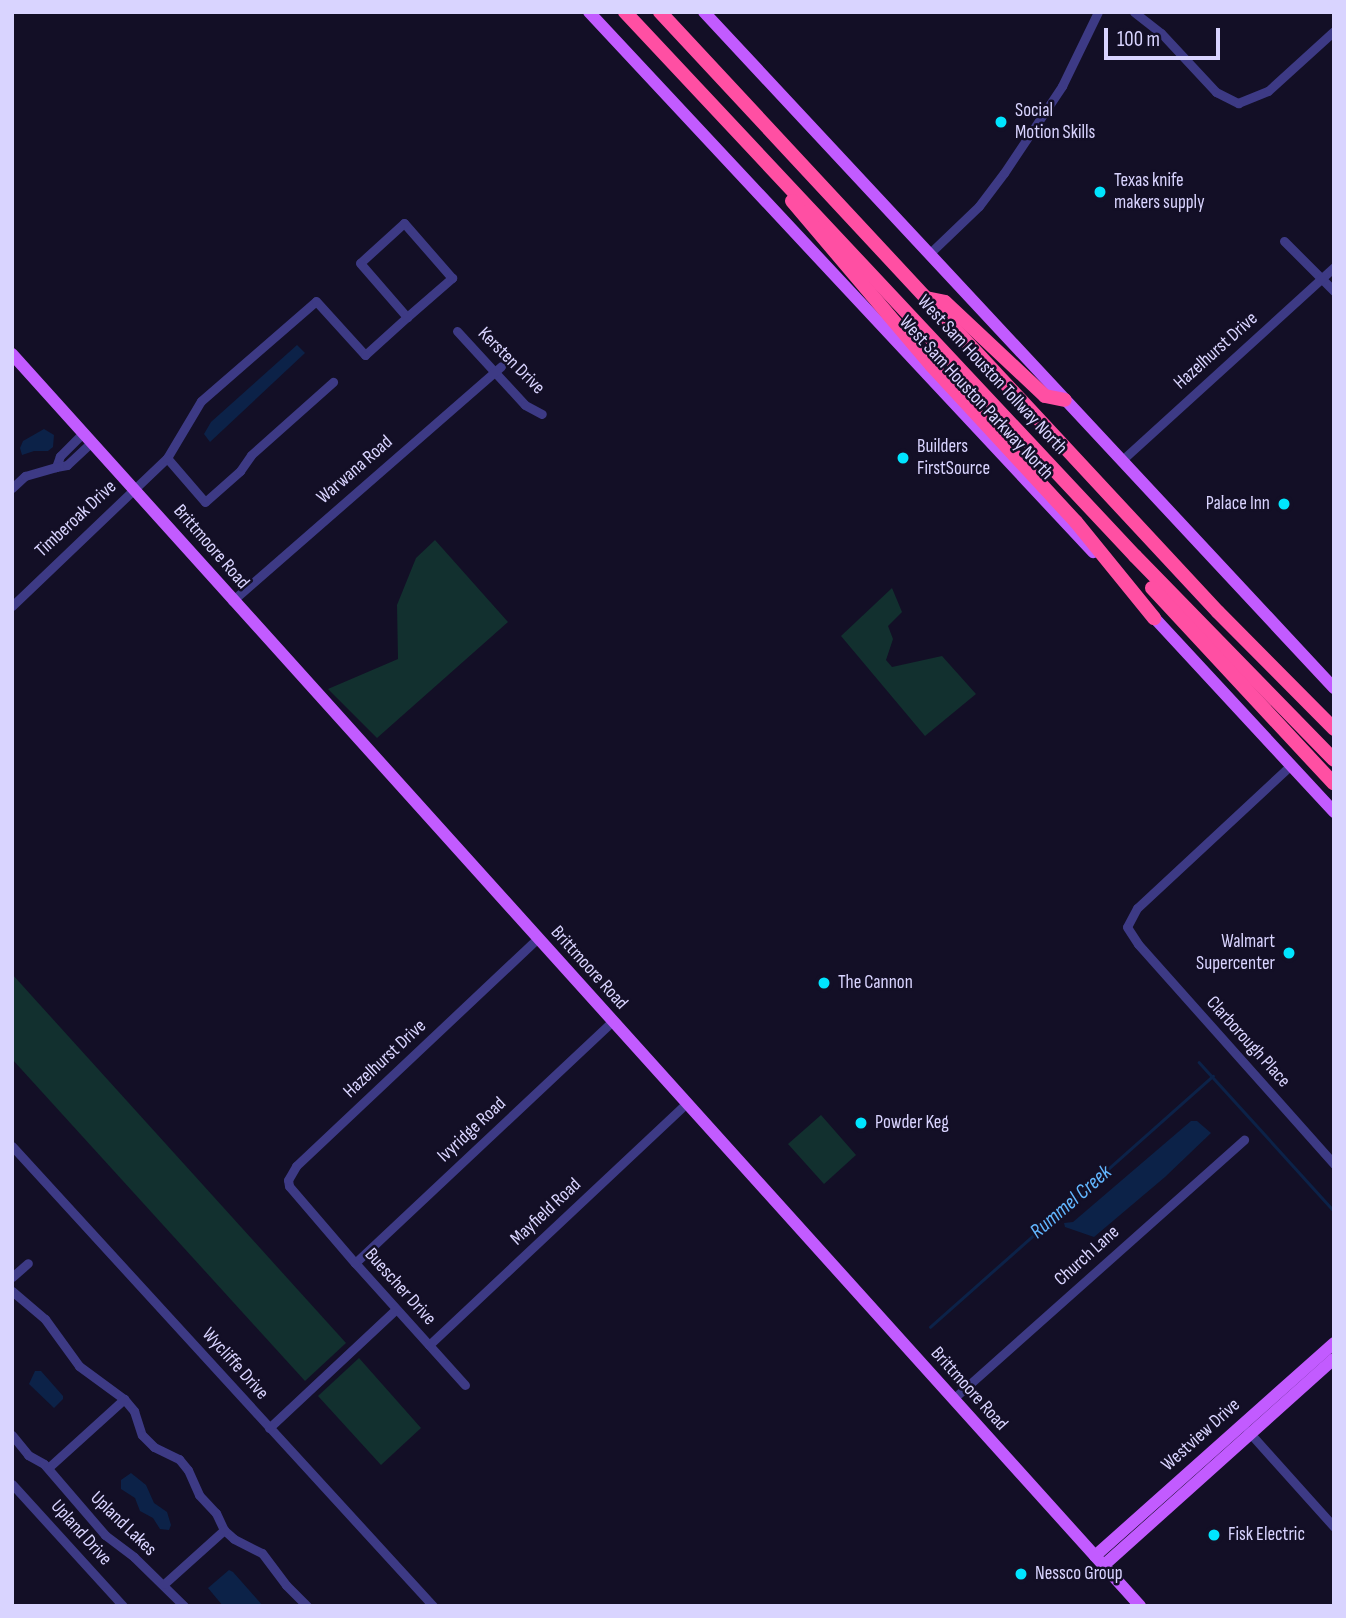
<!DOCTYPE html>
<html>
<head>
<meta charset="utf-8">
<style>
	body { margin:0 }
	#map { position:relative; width:1346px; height:1618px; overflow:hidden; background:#130f26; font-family:"Sofia Sans Condensed",sans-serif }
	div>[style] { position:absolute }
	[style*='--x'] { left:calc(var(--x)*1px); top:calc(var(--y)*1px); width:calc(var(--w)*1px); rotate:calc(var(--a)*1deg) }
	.green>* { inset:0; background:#12302f }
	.water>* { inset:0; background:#0c2248 }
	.stream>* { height:2.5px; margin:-1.25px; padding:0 1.25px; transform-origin:1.25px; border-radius:1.25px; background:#0c2248 }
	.minor>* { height:9px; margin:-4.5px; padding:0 4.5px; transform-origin:4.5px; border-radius:4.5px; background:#3d3a85 }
	.major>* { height:12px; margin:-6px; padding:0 6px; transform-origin:6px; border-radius:6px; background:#c25bff }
	.highway>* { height:14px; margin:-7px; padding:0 7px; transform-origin:7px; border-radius:7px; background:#ff4fa3 }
	.dots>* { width:19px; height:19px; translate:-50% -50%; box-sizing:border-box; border:4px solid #130f26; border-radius:50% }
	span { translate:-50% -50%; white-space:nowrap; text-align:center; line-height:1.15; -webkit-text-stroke:5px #130f26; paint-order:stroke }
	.poi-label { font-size:19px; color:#d9d4ff }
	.left { translate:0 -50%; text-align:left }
	.right { translate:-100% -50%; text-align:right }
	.street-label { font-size:19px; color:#d9d4ff }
	.water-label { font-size:21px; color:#62b6ff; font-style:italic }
	.frame { position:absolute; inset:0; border:14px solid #d9d4ff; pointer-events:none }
	.scale { position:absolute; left:1104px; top:28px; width:116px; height:32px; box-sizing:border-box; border:4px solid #d9d4ff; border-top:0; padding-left:9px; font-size:21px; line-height:24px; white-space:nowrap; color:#d9d4ff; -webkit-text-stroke:5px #130f26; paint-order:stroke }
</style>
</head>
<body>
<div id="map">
	<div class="green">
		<i style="clip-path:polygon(435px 540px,508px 622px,377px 738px,328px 689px,398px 659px,397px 605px,416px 558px)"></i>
		<i style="clip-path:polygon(892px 588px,902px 612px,888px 626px,893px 639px,886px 660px,892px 667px,942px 656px,976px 694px,925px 736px,841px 636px)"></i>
		<i style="clip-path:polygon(12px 974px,346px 1343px,305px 1381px,12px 1059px)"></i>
		<i style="clip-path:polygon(821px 1115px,856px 1155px,824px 1184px,788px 1144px)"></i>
		<i style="clip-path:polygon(359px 1358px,421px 1428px,381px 1465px,318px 1396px)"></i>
	</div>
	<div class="water">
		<i style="clip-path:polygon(297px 345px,305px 353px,210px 442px,204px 434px,211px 422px)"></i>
		<i style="clip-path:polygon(44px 429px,54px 435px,53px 447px,48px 451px,34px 451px,22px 455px,20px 448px,23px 441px)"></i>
		<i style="clip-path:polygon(1191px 1121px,1197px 1121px,1211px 1133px,1165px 1177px,1094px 1237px,1065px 1227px,1064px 1223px,1073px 1222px)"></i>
		<i style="clip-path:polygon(35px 1371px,41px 1371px,63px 1396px,63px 1399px,54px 1408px,29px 1384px)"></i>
		<i style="clip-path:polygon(131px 1473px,146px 1485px,154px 1503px,167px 1512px,171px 1525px,169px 1530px,160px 1529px,153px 1518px,140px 1511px,135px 1498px,121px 1489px,121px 1480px)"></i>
		<i style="clip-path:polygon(229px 1570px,233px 1572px,263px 1606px,223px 1606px,208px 1588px)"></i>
	</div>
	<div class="stream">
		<i style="--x:1199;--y:1062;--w:201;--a:47.8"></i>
		<i style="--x:930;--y:1327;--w:378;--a:-41.6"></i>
	</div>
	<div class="minor">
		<i style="--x:1134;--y:12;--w:34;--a:38"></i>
		<i style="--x:1161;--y:33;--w:81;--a:47"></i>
		<i style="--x:1216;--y:92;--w:25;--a:27"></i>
		<i style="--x:1238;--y:103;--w:32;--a:-22"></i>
		<i style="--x:1268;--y:91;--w:89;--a:-42.3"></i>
		<i style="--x:1284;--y:241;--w:71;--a:45"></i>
		<i style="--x:929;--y:254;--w:69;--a:-43.8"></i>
		<i style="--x:979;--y:206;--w:41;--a:-52.9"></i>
		<i style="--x:1004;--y:173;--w:105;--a:-56.3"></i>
		<i style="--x:1062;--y:86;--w:82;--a:-64.1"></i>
		<i style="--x:457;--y:331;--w:100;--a:47.4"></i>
		<i style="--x:525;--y:405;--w:19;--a:28"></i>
		<i style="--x:83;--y:433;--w:33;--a:135"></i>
		<i style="--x:60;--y:456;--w:12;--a:110"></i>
		<i style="--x:56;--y:467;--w:11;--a:-10"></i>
		<i style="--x:67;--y:465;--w:34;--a:-43"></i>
		<i style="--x:167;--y:458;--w:58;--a:49.2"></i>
		<i style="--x:205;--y:502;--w:47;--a:-41.5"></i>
		<i style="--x:240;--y:471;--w:19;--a:-55"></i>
		<i style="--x:251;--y:455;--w:110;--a:-41.7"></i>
		<i style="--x:1121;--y:461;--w:288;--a:-42.3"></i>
		<i style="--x:12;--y:488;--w:18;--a:-43"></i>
		<i style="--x:25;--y:476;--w:32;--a:-16"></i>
		<i style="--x:232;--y:601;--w:357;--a:-41.1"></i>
		<i style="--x:12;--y:606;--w:214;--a:-43.7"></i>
		<i style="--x:167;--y:458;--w:66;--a:-59.2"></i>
		<i style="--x:201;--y:401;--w:152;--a:-41"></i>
		<i style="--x:316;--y:301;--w:73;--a:47.8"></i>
		<i style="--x:365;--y:355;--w:57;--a:-42.1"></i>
		<i style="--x:407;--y:317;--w:60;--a:-40.9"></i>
		<i style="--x:452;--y:278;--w:73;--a:-131.1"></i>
		<i style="--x:404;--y:223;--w:59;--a:137.7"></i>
		<i style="--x:360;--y:263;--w:72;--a:49"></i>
		<i style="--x:1291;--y:765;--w:210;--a:137.1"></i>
		<i style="--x:1137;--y:908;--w:21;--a:118"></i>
		<i style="--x:1127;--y:927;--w:20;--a:57"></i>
		<i style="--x:1138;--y:944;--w:295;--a:48.3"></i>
		<i style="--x:12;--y:1146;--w:624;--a:47.53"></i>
		<i style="--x:355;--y:1263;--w:352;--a:-43.2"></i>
		<i style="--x:12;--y:1277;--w:21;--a:-41"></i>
		<i style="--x:12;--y:1291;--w:43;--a:40.3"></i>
		<i style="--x:45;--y:1319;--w:58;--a:54.1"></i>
		<i style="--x:79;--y:1366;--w:56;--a:36.3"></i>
		<i style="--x:124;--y:1399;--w:16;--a:50"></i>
		<i style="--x:134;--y:1411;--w:25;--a:72"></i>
		<i style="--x:142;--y:1435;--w:17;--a:45"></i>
		<i style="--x:154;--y:1447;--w:28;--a:26"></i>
		<i style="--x:179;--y:1459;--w:14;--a:51"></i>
		<i style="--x:188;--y:1470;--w:27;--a:66"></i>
		<i style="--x:199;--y:1495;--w:25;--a:47"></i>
		<i style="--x:216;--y:1513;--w:19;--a:65"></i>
		<i style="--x:224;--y:1530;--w:13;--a:42"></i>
		<i style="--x:234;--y:1539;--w:31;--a:27"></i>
		<i style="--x:262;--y:1553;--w:40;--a:53"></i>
		<i style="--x:286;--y:1585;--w:30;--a:45"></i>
		<i style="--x:429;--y:1345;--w:352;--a:-43.2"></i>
		<i style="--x:465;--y:1385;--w:164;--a:-132"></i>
		<i style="--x:355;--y:1263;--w:101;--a:-130.6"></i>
		<i style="--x:289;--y:1186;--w:6;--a:-99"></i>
		<i style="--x:288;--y:1180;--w:16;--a:-60"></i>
		<i style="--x:296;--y:1166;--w:331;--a:-43.3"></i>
		<i style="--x:953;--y:1399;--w:390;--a:-41.7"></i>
		<i style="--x:269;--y:1428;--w:174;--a:-43.1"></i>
		<i style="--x:1248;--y:1431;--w:129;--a:48.1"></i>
		<i style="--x:12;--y:1435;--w:26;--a:51"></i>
		<i style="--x:28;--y:1455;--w:18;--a:29"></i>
		<i style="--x:44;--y:1464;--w:94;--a:49.3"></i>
		<i style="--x:105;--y:1535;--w:36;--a:37"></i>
		<i style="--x:134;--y:1557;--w:70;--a:44.4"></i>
		<i style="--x:48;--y:1468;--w:103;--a:-42.2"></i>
		<i style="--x:12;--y:1484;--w:165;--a:47.7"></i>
		<i style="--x:164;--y:1584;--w:81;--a:-42"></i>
	</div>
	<div class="major">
		<i style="--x:589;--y:12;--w:739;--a:46.97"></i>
		<i style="--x:704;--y:12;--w:924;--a:47.02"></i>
		<i style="--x:12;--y:354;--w:1685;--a:47.98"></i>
		<i style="--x:1148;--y:611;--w:274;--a:47.2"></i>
		<i style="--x:1095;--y:1556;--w:320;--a:-41.7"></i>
		<i style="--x:1103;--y:1566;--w:310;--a:-41.9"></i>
	</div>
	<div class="highway">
		<i style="--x:625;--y:12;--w:746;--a:46.85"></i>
		<i style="--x:1135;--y:556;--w:285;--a:45.7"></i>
		<i style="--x:660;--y:12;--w:819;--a:47.08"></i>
		<i style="--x:1218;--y:612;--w:165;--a:45.2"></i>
		<i style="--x:792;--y:201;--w:216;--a:49.7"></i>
		<i style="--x:932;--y:366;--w:212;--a:47.3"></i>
		<i style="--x:1076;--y:522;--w:124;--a:50.9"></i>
		<i style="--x:926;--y:298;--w:19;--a:12"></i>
		<i style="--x:945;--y:302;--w:137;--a:43.2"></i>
		<i style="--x:1045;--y:396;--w:20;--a:11"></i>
		<i style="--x:1152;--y:588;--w:267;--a:47.1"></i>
	</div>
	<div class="dots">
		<i style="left:1001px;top:122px;background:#00e5ff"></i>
		<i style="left:1100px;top:192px;background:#00e5ff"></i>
		<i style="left:903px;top:458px;background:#00e5ff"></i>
		<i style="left:1284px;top:504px;background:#00e5ff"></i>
		<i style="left:1289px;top:953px;background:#00e5ff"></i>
		<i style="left:824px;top:983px;background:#00e5ff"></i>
		<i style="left:861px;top:1123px;background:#00e5ff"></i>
		<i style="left:1214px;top:1535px;background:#00e5ff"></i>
		<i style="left:1021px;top:1574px;background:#00e5ff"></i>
	</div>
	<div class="poi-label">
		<span class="left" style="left:1015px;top:122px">Social<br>Motion Skills</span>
		<span class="left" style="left:1114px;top:192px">Texas knife<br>makers supply</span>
		<span class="left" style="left:917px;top:458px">Builders<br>FirstSource</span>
		<span class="right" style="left:1270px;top:504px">Palace Inn</span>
		<span class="right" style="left:1275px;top:953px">Walmart<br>Supercenter</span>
		<span class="left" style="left:838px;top:983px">The Cannon</span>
		<span class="left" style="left:875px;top:1123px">Powder Keg</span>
		<span class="left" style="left:1228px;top:1535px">Fisk Electric</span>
		<span class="left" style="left:1035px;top:1574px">Nessco Group</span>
	</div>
	<div class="street-label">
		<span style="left:1216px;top:351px;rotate:-42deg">Hazelhurst Drive</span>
		<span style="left:511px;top:361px;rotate:45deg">Kersten Drive</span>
		<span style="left:992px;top:375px;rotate:47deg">West Sam Houston Tollway North</span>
		<span style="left:976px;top:398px;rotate:47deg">West Sam Houston Parkway North</span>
		<span style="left:355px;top:470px;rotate:-41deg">Warwana Road</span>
		<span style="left:76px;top:519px;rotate:-43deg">Timberoak Drive</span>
		<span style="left:211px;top:547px;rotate:49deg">Brittmoore Road</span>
		<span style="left:589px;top:968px;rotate:48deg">Brittmoore Road</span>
		<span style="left:1248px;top:1042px;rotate:48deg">Clarborough Place</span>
		<span style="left:385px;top:1059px;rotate:-43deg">Hazelhurst Drive</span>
		<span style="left:472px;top:1130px;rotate:-43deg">Ivyridge Road</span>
		<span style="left:546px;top:1212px;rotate:-43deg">Mayfield Road</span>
		<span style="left:1087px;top:1256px;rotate:-42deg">Church Lane</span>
		<span style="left:400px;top:1287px;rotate:48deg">Buescher Drive</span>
		<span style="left:235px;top:1364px;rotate:48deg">Wycliffe Drive</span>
		<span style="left:969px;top:1389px;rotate:48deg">Brittmoore Road</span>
		<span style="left:1201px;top:1435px;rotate:-42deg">Westview Drive</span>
		<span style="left:123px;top:1524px;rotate:44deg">Upland Lakes</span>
		<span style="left:81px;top:1533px;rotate:48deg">Upland Drive</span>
	</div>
	<div class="water-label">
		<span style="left:1071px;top:1202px;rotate:-41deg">Rummel Creek</span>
	</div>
	<div class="frame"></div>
	<div class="scale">100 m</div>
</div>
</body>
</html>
